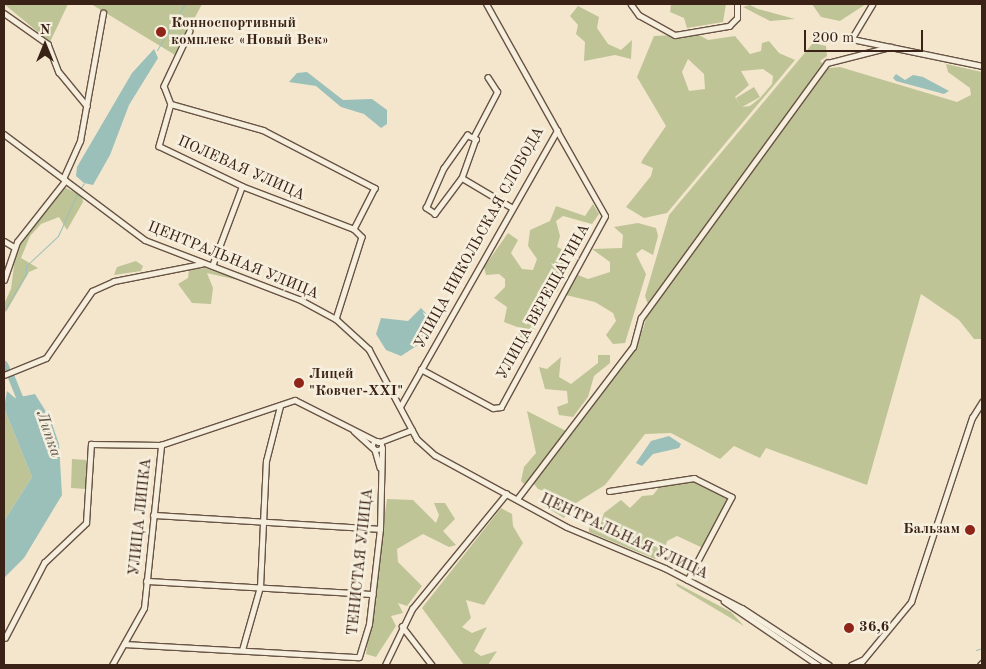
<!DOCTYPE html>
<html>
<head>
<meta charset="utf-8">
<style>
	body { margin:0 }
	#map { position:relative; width:986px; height:669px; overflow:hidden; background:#f3e6cd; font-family:"Old Standard TT",serif }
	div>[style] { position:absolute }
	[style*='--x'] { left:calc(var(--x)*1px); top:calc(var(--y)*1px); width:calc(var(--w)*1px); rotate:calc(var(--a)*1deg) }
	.green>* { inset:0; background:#bec496 }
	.water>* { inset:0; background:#9bbfb9 }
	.stream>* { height:1px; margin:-0.5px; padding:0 0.5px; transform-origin:0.5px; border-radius:0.5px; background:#9bbfb9 }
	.river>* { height:7px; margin:-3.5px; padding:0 3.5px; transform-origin:3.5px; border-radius:3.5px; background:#9bbfb9 }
	.roads { filter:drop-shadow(1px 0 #685344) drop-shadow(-1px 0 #685344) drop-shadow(0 1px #685344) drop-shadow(0 -1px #685344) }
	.minor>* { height:4.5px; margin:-2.25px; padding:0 2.25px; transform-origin:2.25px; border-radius:2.25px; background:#f7efde }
	.minor>.ring { margin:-2.25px; padding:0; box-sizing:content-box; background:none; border:4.5px solid #f7efde; border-radius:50% }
	.dots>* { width:14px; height:14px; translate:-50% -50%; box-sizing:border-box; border:2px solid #f7efde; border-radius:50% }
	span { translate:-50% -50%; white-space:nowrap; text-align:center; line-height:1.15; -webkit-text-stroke:5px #f7efde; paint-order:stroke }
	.poi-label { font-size:15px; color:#3a2216; font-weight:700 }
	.left { translate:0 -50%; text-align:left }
	.right { translate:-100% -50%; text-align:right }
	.street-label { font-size:15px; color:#3a2216 }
	.water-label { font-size:16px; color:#575147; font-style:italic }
	.frame { position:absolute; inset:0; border:5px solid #3a2216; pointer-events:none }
	.north { position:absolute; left:20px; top:20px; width:50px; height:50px; -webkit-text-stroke:4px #f7efde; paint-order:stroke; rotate:0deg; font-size:14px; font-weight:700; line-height:20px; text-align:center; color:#3a2216 }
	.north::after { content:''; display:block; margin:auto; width:18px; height:22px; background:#3a2216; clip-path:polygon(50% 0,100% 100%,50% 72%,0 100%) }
	.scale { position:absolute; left:804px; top:30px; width:119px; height:22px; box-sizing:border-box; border:2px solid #3a2216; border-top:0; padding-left:6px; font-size:15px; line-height:18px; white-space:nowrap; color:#3a2216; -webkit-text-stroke:4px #f7efde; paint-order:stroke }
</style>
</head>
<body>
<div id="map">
	<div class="green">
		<i style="clip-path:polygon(4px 4px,68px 4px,50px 42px)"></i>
		<i style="clip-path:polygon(91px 4px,202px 4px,175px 55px)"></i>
		<i style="clip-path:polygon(671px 4px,726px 4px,723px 22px,687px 28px,684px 18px,670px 12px)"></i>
		<i style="clip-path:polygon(812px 4px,866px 4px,840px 21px,821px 17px)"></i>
		<i style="clip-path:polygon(750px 5px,758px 9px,795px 19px,770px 21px,743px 7px)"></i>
		<i style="clip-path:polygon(578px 6px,599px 17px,597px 28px,608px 44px,621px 50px,632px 40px,631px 59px,615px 55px,584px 61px,585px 42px,576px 34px,578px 25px,570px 16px)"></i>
		<i style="clip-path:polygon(evenodd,697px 34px,708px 40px,735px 36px,750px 54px,761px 51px,762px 43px,769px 41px,779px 53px,795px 60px,667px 213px,644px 218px,626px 207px,651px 176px,653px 168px,641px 163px,643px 159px,666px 126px,637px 77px,654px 36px,697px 34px,688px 59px,704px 74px,705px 89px,689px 91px,682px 72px,688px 59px,697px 34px,763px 69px,773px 76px,772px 84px,760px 98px,750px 106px,742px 107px,760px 97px,754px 87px,736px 98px,741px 107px,735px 97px,749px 85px,741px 71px,763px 69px)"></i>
		<i style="clip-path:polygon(813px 43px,826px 46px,827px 56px,820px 61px,829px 68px,840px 67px,957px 102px,971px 95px,970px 88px,948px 72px,946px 64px,982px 72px,982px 339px,974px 339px,959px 320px,921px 294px,867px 485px,766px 448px,760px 458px,734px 446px,720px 459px,671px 433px,645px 434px,605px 485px,576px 503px,564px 518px,544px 506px,551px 493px,538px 489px,530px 479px,524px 484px,521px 481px,524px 467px,536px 453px,527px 411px,572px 434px,623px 366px,643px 329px,649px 307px,645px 296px,669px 215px)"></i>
		<i style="clip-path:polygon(64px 187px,82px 196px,83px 202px,67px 230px,59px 217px,41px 224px,30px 236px,21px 258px,38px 268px,29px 272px,6px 312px,4px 304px,11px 289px,16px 250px)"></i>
		<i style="clip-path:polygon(593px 204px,599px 214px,592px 224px,563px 216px,556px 221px,560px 236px,557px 247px,568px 252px,568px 260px,563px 265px,564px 277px,557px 292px,544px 285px,541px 289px,550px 304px,532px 304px,537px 327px,521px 350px,517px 343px,520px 328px,504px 322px,507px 307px,494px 298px,505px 287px,505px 279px,499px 274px,486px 275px,484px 267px,508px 233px,518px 240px,511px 253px,522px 269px,533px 270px,537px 259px,528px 246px,530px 230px,550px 221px,556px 206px,585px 216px)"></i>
		<i style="clip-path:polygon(638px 223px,656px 228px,658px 236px,653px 255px,642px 249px,636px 254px,646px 274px,625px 343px,613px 344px,606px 335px,616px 321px,613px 313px,595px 302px,566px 295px,578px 275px,588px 279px,610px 272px,610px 262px,592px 249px,622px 248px,623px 235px,614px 227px)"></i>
		<i style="clip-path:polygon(136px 261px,143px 266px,141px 271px,114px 275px,117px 267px)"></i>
		<i style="clip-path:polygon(205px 268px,251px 283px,207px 273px,213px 288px,211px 304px,192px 303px,178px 284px,188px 278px,189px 270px)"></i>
		<i style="clip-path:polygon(598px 355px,610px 355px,610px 363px,594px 376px,588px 397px,573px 417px,559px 415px,557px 407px,568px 403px,567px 391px,545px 389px,539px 367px,547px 369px,561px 357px,559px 377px,571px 384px,598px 363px)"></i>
		<i style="clip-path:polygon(4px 408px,32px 477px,4px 521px)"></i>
		<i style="clip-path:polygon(72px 459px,86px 460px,86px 489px,71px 488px)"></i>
		<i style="clip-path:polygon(695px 481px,730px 499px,703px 548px,677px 536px,667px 541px,663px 557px,655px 559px,589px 532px,589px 524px,600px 526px,604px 513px,621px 500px,630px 508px,642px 496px,653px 495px,660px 486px)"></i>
		<i style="clip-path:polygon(387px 499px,413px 500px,436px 523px,439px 515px,434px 503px,445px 503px,455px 519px,443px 531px,456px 545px,449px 547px,423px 534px,397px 549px,398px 562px,422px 586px,407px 606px,398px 603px,403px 613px,391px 616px,396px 626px,376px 657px,366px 654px)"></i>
		<i style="clip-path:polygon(501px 508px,512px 514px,513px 526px,523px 543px,484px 605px,466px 600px,471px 618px,462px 627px,472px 633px,487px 627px,474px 651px,481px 656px,497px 651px,488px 665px,464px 665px,422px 608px)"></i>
		<i style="clip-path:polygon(676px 583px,731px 612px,744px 626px,677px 586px)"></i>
	</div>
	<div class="water">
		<i style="clip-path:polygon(154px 49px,158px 58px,129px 105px,110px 155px,93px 185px,84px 183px,76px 176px,77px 167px,132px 73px)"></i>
		<i style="clip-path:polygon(307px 72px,343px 100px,372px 99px,387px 110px,387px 124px,381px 128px,364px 114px,341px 107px,316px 86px,289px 82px,297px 73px)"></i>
		<i style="clip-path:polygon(896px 74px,905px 80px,913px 75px,923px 77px,949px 91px,944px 94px,896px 81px,893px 78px)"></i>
		<i style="clip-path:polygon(421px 308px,431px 319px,418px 345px,401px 356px,386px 350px,376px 334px,381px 318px,408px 321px)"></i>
		<i style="clip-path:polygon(7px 391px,15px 398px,35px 394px,50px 418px,59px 444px,62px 495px,24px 558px,4px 578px,4px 521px,32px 477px,4px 408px)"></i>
		<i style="clip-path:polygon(669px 436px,681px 444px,679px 448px,653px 454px,642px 466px,636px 463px,651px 441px)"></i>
	</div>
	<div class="stream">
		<i style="--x:157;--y:50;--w:54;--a:-58.7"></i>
		<i style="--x:80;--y:189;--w:7;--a:-56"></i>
		<i style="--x:4;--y:311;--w:43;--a:-59.3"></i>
		<i style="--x:26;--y:274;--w:8;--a:-90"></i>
		<i style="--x:26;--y:266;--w:44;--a:-43.2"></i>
		<i style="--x:58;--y:236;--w:46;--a:-65.7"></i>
		<i style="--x:976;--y:650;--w:6;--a:-18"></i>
	</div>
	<div class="river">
		<i style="--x:4;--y:364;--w:4;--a:63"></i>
		<i style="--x:11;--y:377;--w:27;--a:68"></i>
	</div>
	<div class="roads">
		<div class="minor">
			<i style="--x:631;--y:4;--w:14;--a:54"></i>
			<i style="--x:639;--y:15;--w:41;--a:29.1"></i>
			<i style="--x:675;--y:35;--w:55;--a:-9.5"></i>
			<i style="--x:729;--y:26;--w:11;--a:-45"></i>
			<i style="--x:737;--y:18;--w:14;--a:-90"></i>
			<i style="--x:873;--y:4;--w:41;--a:121"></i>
			<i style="--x:852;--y:39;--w:133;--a:11.7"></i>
			<i style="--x:4;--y:13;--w:54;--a:35.2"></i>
			<i style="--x:48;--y:44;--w:30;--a:69"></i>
			<i style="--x:59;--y:72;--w:44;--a:50.5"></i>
			<i style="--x:190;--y:31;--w:61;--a:115.3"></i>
			<i style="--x:164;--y:86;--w:19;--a:69"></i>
			<i style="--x:171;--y:104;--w:96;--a:15.8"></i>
			<i style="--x:263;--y:130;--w:126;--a:27.4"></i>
			<i style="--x:375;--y:188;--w:46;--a:117.1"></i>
			<i style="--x:354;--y:229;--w:11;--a:45"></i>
			<i style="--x:362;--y:237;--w:86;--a:107.6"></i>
			<i style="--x:171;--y:104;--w:44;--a:105.9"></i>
			<i style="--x:159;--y:146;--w:92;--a:25.7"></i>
			<i style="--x:242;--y:186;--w:120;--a:21"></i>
			<i style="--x:4;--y:134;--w:176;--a:36.9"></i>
			<i style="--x:145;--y:240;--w:165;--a:21"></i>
			<i style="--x:299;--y:299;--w:42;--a:28.4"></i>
			<i style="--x:336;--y:319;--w:45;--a:42.3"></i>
			<i style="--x:369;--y:349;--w:102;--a:61.9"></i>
			<i style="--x:417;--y:439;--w:24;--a:42"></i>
			<i style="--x:435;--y:455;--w:150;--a:28.6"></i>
			<i style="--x:567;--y:527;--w:106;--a:22.7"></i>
			<i style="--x:665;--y:568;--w:87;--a:27.5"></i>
			<i style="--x:742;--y:608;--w:104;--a:33.2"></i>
			<i style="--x:473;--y:138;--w:52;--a:-62.4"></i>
			<i style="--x:497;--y:92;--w:17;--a:-123"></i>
			<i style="--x:462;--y:178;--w:45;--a:126.9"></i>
			<i style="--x:435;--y:214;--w:11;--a:-146"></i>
			<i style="--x:426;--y:208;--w:43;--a:-66.4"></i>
			<i style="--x:443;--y:169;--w:42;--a:-54.8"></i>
			<i style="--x:467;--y:135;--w:10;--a:24"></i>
			<i style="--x:476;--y:139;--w:41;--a:109.7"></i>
			<i style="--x:462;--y:178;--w:57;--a:30.6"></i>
			<i style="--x:63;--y:179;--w:42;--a:-65.9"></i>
			<i style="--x:80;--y:141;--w:130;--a:-79.8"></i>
			<i style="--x:4;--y:241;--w:12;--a:31"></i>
			<i style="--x:212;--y:266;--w:85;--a:-69.4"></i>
			<i style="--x:4;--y:280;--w:40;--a:-71.1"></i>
			<i style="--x:17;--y:242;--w:78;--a:-51.8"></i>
			<i style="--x:421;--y:369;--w:82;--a:28.4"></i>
			<i style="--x:493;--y:408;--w:8;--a:-7"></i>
			<i style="--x:501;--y:407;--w:217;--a:-61.4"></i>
			<i style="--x:605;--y:216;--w:98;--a:-119.5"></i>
			<i style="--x:4;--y:375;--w:45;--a:-22"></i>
			<i style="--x:46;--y:358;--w:81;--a:-55.5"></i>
			<i style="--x:92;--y:291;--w:24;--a:-24"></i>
			<i style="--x:114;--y:281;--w:89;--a:-11.1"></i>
			<i style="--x:400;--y:407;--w:318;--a:-60.4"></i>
			<i style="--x:557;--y:131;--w:145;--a:-119.2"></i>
			<i style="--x:354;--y:431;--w:27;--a:42"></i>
			<i class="ring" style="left:373.5px;top:441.5px;width:4.5px;height:4.5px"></i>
			<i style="--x:380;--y:442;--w:34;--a:-21"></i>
			<i style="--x:375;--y:450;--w:18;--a:74"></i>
			<i style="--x:609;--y:491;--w:86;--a:-8.7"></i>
			<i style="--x:694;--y:478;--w:42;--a:26.6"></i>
			<i style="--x:732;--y:497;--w:94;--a:117.9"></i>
			<i style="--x:517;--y:499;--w:191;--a:-52.7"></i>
			<i style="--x:633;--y:347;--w:30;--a:-75"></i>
			<i style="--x:641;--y:318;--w:316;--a:-53.9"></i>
			<i style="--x:827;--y:63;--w:65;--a:-14.3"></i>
			<i style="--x:153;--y:515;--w:227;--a:3.5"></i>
			<i style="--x:146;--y:581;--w:227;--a:3.3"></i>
			<i style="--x:724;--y:601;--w:114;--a:34.2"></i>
			<i style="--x:402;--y:626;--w:49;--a:52.4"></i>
			<i style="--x:5;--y:638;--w:85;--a:-62.5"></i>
			<i style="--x:44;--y:563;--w:58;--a:-43.6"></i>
			<i style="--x:86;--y:523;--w:79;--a:-86.4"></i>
			<i style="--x:91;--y:444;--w:70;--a:0.8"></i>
			<i style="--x:124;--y:644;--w:235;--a:3.2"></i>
			<i style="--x:359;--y:657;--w:34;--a:-73"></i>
			<i style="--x:369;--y:624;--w:96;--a:-83.4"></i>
			<i style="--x:380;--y:529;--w:81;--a:-88.6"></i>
			<i style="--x:242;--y:650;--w:66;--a:-74.1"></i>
			<i style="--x:260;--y:587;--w:126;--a:-87.3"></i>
			<i style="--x:266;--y:461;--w:57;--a:-75.7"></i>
			<i style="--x:112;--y:665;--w:65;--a:-60.7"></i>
			<i style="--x:144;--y:608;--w:164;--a:-84"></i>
			<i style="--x:161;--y:445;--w:141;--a:-18.6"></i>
			<i style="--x:295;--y:400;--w:93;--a:26.8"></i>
			<i style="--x:385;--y:665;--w:62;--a:-64.3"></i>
			<i style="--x:412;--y:609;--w:149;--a:-50.7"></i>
			<i style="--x:851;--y:665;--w:12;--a:-24"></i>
			<i style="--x:859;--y:665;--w:82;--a:-50.5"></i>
			<i style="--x:911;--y:602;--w:194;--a:-71.7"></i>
			<i style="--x:972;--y:418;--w:19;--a:-58"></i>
			<i style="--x:980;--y:665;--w:3;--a:-45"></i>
		</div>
	</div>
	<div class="dots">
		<i style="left:161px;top:32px;background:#8f2418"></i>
		<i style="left:299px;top:383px;background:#8f2418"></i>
		<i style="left:970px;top:530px;background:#8f2418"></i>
		<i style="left:849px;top:628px;background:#8f2418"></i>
	</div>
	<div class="poi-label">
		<span class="left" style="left:171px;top:32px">Конноспортивный<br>комплекс «Новый Век»</span>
		<span class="left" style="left:309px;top:383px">Лицей<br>"Ковчег-XXI"</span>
		<span class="right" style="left:960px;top:530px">Бальзам</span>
		<span class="left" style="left:859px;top:628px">36,6</span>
	</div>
	<div class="street-label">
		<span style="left:241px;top:169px;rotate:24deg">ПОЛЕВАЯ УЛИЦА</span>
		<span style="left:480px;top:238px;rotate:-61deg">УЛИЦА НИКОЛЬСКАЯ СЛОБОДА</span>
		<span style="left:233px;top:261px;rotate:22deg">ЦЕНТРАЛЬНАЯ УЛИЦА</span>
		<span style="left:544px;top:302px;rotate:-61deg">УЛИЦА ВЕРЕЩАГИНА</span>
		<span style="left:141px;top:517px;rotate:-84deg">УЛИЦА ЛИПКА</span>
		<span style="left:624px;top:537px;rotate:25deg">ЦЕНТРАЛЬНАЯ УЛИЦА</span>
		<span style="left:361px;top:562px;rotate:-84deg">ТЕНИСТАЯ УЛИЦА</span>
	</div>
	<div class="water-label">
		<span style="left:48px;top:434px;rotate:71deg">Липка</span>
	</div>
	<div class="frame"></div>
	<div class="north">N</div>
	<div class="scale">200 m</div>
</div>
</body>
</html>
